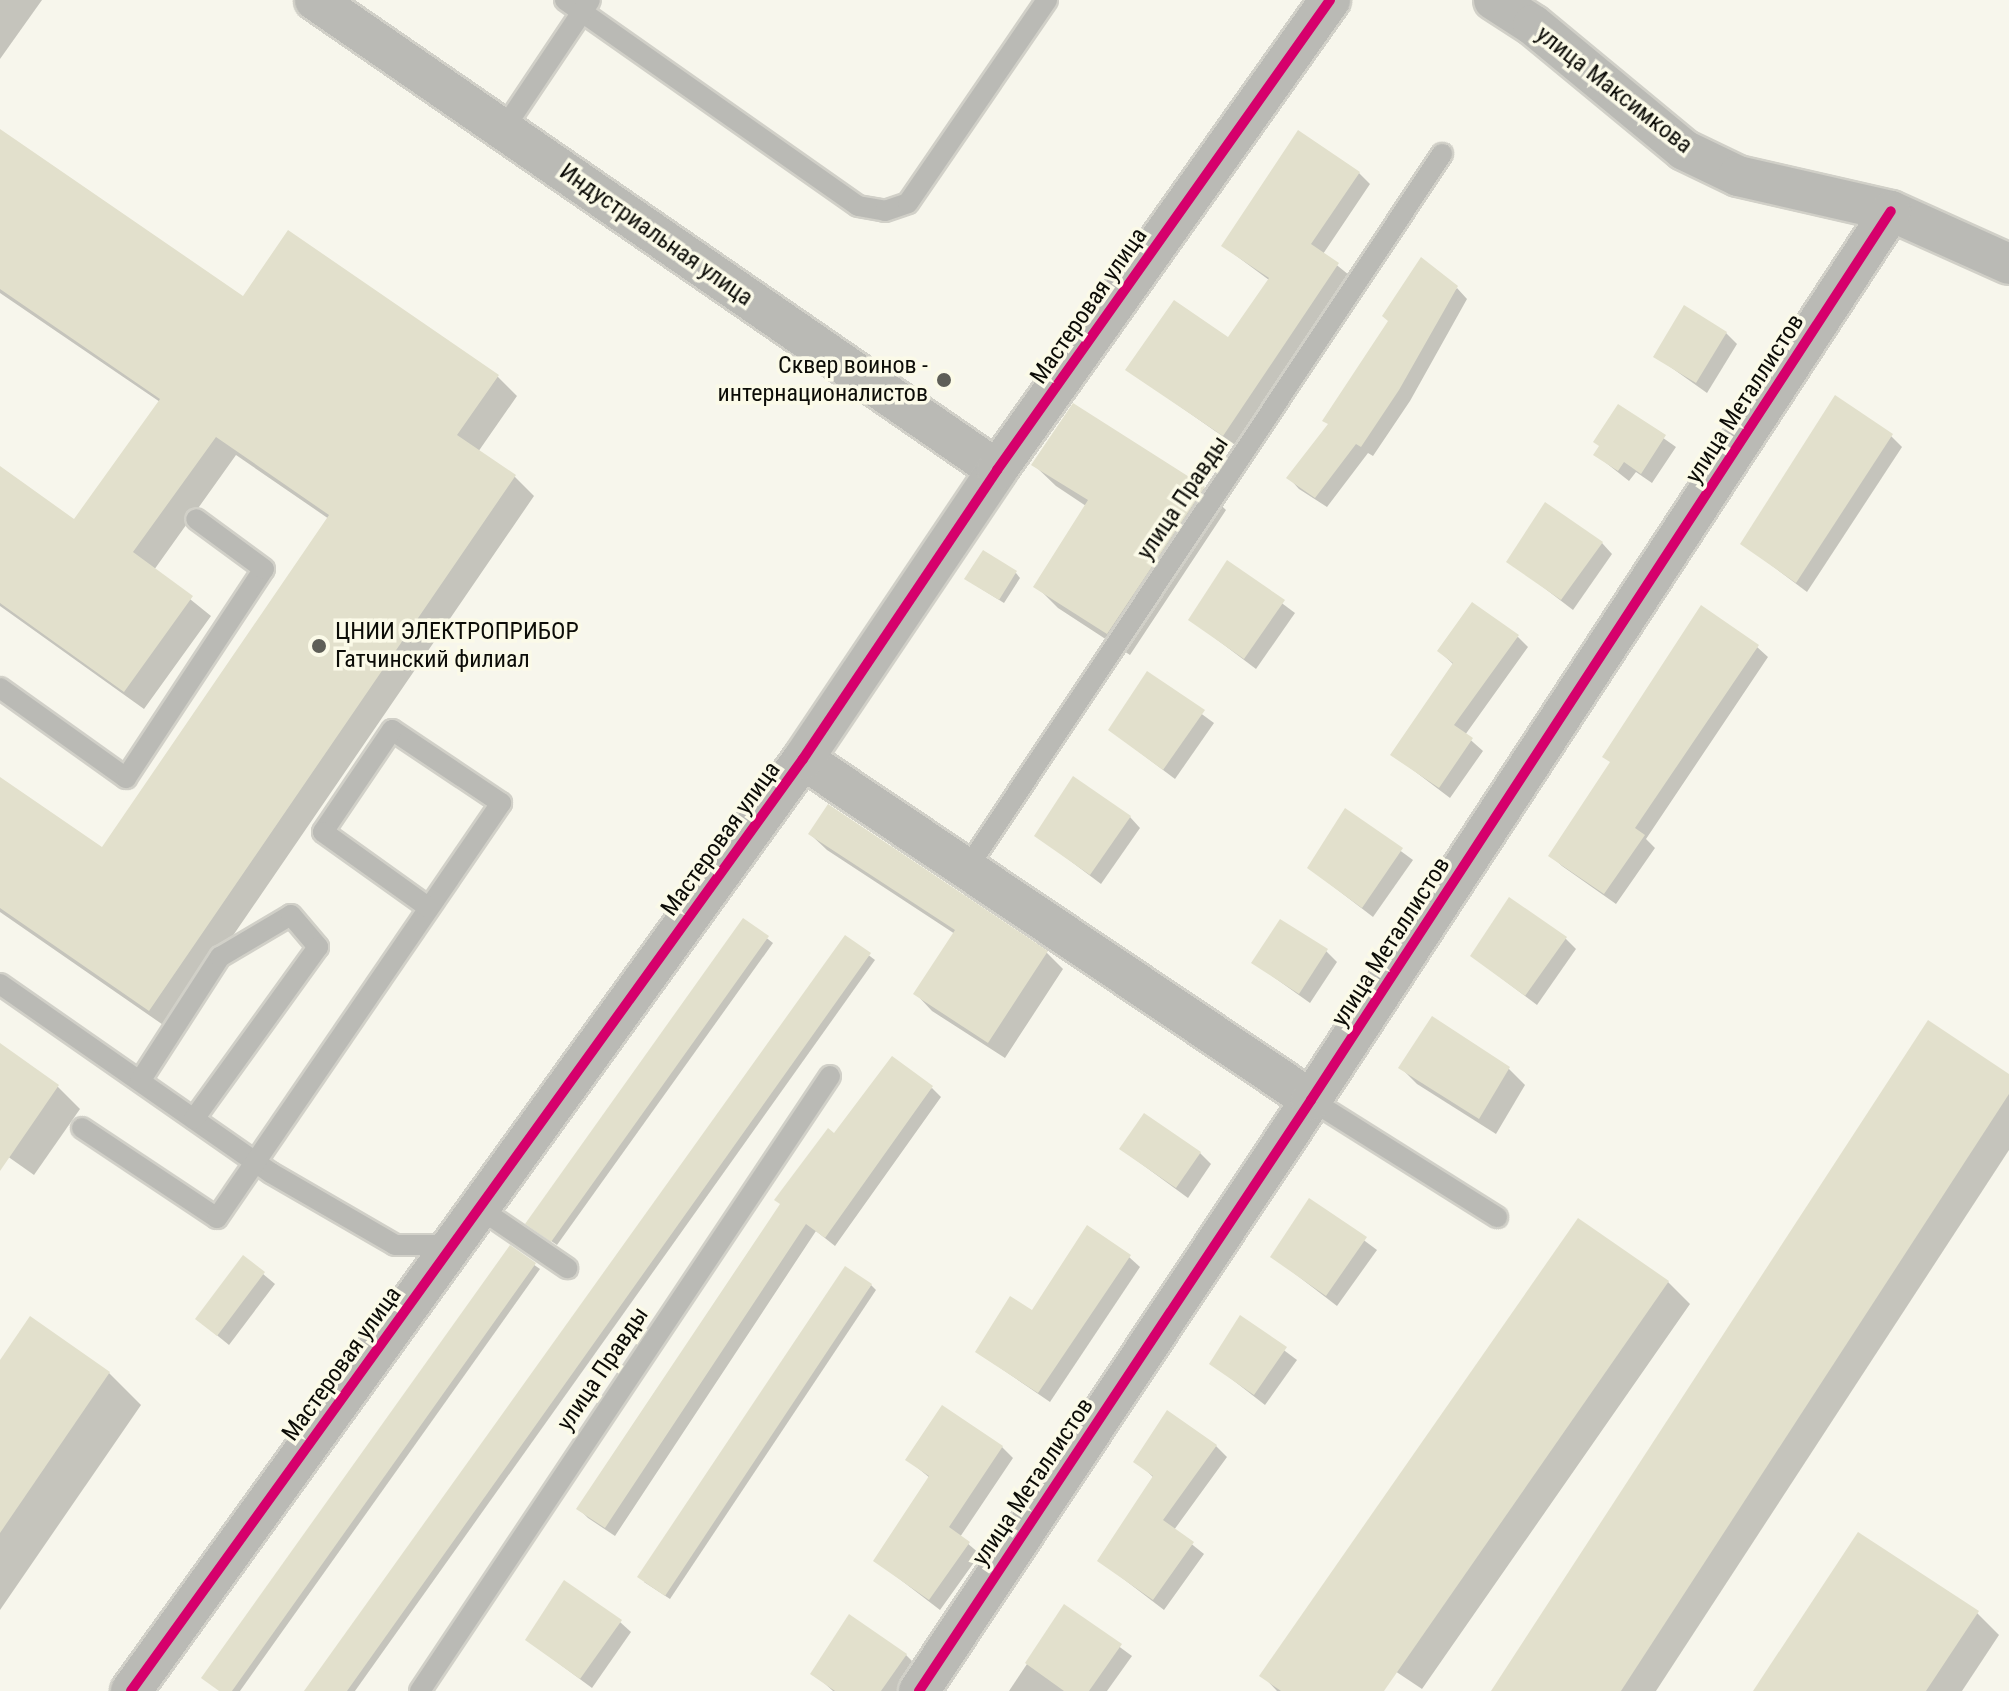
<!DOCTYPE html>
<html>
<head>
<meta charset="utf-8">
<style>
	body { margin:0 }
	#map { position:relative; width:2009px; height:1691px; overflow:hidden; background:#f7f6ec; font-family:"Roboto Condensed",sans-serif }
	div>[style] { position:absolute }
	[style*='--x'] { left:calc(var(--x)*1px); top:calc(var(--y)*1px); width:calc(var(--w)*1px); rotate:calc(var(--a)*1deg) }
	.shadow>* { inset:0; background:#0003 }
	.building>* { inset:0; background:#e2e0cc }
	.roads { filter:drop-shadow(2px 0 #d1d0c8) drop-shadow(-2px 0 #d1d0c8) drop-shadow(0 2px #d1d0c8) drop-shadow(0 -2px #d1d0c8) }
	.lane>* { height:20px; margin:-10px; padding:0 10px; transform-origin:10px; border-radius:10px; background:#babab5 }
	.street>* { height:40px; margin:-20px; padding:0 20px; transform-origin:20px; border-radius:20px; background:#babab5 }
	.cycleway>* { height:10px; margin:-5px; padding:0 5px; transform-origin:5px; border-radius:5px; background:#d6006c }
	.dots>* { width:22px; height:22px; translate:-50% -50%; box-sizing:border-box; border:4px solid #fbfae8; border-radius:50% }
	span { translate:-50% -50%; white-space:nowrap; text-align:center; line-height:1.15; -webkit-text-stroke:7px #fbfae8; paint-order:stroke }
	.street-label { font-size:24px; color:#0c0c07 }
	.poi-label { font-size:24px; color:#0c0c07 }
	.right { translate:-100% -50%; text-align:right }
	.left { translate:0 -50%; text-align:left }
</style>
</head>
<body>
<div id="map">
	<div class="shadow">
		<i style="clip-path:polygon(0 0,42px 0,0 59px)"></i>
		<i style="clip-path:polygon(0 131px,243px 299px,289px 232px,498px 377px,517px 396px,478px 452px,515px 477px,534px 496px,169px 1029px,0 912px,0 779px,103px 850px,329px 519px,236px 455px,154px 570px,211px 616px,144px 709px,0 606px,0 484px,75px 522px,160px 402px,0 293px)"></i>
		<i style="clip-path:polygon(1359px 173px,1370px 184px,1323px 254px,1349px 275px,1235px 445px,1128px 370px,1228px 340px,1269px 280px,1223px 246px)"></i>
		<i style="clip-path:polygon(1457px 288px,1467px 299px,1410px 401px,1373px 456px,1368px 453px,1327px 507px,1299px 489px,1289px 478px,1329px 425px)"></i>
		<i style="clip-path:polygon(1726px 333px,1737px 344px,1707px 393px,1655px 356px)"></i>
		<i style="clip-path:polygon(1619px 407px,1676px 447px,1652px 483px,1636px 472px,1629px 481px,1596px 455px)"></i>
		<i style="clip-path:polygon(1891px 436px,1902px 447px,1807px 592px,1742px 543px)"></i>
		<i style="clip-path:polygon(1034px 465px,1204px 489px,1226px 510px,1130px 655px,1058px 608px,1036px 586px,1086px 506px,1056px 486px)"></i>
		<i style="clip-path:polygon(1602px 543px,1612px 554px,1573px 610px,1509px 561px)"></i>
		<i style="clip-path:polygon(1228px 563px,1295px 613px,1256px 669px,1191px 620px)"></i>
		<i style="clip-path:polygon(1016px 573px,1020px 578px,1004px 603px,972px 583px)"></i>
		<i style="clip-path:polygon(1518px 637px,1528px 647px,1465px 735px,1483px 751px,1450px 798px,1392px 754px,1454px 665px,1439px 651px)"></i>
		<i style="clip-path:polygon(1757px 647px,1768px 657px,1646px 839px,1655px 848px,1616px 904px,1562px 866px,1551px 856px)"></i>
		<i style="clip-path:polygon(1147px 674px,1214px 723px,1175px 779px,1110px 730px)"></i>
		<i style="clip-path:polygon(1346px 811px,1413px 860px,1373px 917px,1309px 868px)"></i>
		<i style="clip-path:polygon(1130px 817px,1140px 828px,1101px 884px,1036px 835px)"></i>
		<i style="clip-path:polygon(810px 834px,1046px 952px,1063px 969px,1005px 1058px,932px 1011px,916px 994px,955px 934px,827px 850px)"></i>
		<i style="clip-path:polygon(743px 920px,773px 943px,557px 1245px,532px 1228px)"></i>
		<i style="clip-path:polygon(846px 938px,875px 960px,355px 1691px,307px 1691px)"></i>
		<i style="clip-path:polygon(1565px 938px,1576px 949px,1537px 1005px,1472px 956px)"></i>
		<i style="clip-path:polygon(1326px 951px,1337px 962px,1310px 1003px,1254px 963px)"></i>
		<i style="clip-path:polygon(1432px 1019px,1509px 1069px,1525px 1085px,1496px 1134px,1417px 1084px,1400px 1067px)"></i>
		<i style="clip-path:polygon(0 1046px,58px 1087px,80px 1109px,34px 1175px,0 1151px)"></i>
		<i style="clip-path:polygon(2009px 1076px,2009px 1150px,1656px 1691px,1494px 1691px)"></i>
		<i style="clip-path:polygon(932px 1088px,941px 1097px,835px 1246px,816px 1231px,615px 1536px,588px 1518px,579px 1509px,835px 1136px)"></i>
		<i style="clip-path:polygon(1121px 1149px,1200px 1153px,1211px 1164px,1188px 1198px)"></i>
		<i style="clip-path:polygon(1310px 1200px,1377px 1250px,1337px 1306px,1273px 1257px)"></i>
		<i style="clip-path:polygon(1579px 1220px,1668px 1282px,1690px 1304px,1422px 1689px,1380px 1661px,1360px 1691px,1277px 1691px,1262px 1675px)"></i>
		<i style="clip-path:polygon(510px 1248px,540px 1269px,240px 1691px,220px 1691px)"></i>
		<i style="clip-path:polygon(1129px 1257px,1140px 1267px,1050px 1402px,977px 1352px,1033px 1313px)"></i>
		<i style="clip-path:polygon(244px 1258px,275px 1284px,229px 1345px,197px 1319px)"></i>
		<i style="clip-path:polygon(871px 1285px,876px 1290px,670px 1599px,644px 1582px)"></i>
		<i style="clip-path:polygon(1241px 1318px,1297px 1360px,1265px 1405px,1211px 1363px)"></i>
		<i style="clip-path:polygon(31px 1319px,109px 1373px,141px 1405px,0 1610px,0 1364px)"></i>
		<i style="clip-path:polygon(1216px 1446px,1227px 1457px,1174px 1530px,1204px 1554px,1164px 1610px,1100px 1561px,1154px 1478px,1136px 1461px)"></i>
		<i style="clip-path:polygon(1002px 1447px,1013px 1458px,960px 1537px,980px 1554px,940px 1610px,876px 1561px,930px 1478px,908px 1460px)"></i>
		<i style="clip-path:polygon(1065px 1607px,1132px 1656px,1107px 1691px,1009px 1691px)"></i>
		<i style="clip-path:polygon(1977px 1613px,1999px 1635px,1962px 1691px,1756px 1691px)"></i>
		<i style="clip-path:polygon(620px 1622px,631px 1632px,592px 1688px,527px 1640px)"></i>
		<i style="clip-path:polygon(906px 1655px,917px 1666px,899px 1691px,833px 1691px,813px 1673px)"></i>
	</div>
	<div class="building">
		<i style="clip-path:polygon(0 129px,243px 296px,288px 230px,499px 375px,457px 435px,516px 475px,149px 1011px,0 908px,0 777px,102px 847px,329px 515px,216px 437px,133px 552px,193px 596px,124px 692px,0 603px,0 466px,74px 519px,160px 399px,0 289px)"></i>
		<i style="clip-path:polygon(1298px 130px,1360px 172px,1311px 244px,1339px 263px,1223px 436px,1125px 370px,1174px 300px,1228px 337px,1269px 278px,1221px 246px)"></i>
		<i style="clip-path:polygon(1421px 257px,1458px 286px,1399px 390px,1361px 447px,1356px 444px,1315px 498px,1286px 478px,1328px 424px,1322px 421px,1388px 321px,1382px 316px)"></i>
		<i style="clip-path:polygon(1684px 305px,1727px 332px,1696px 383px,1653px 357px)"></i>
		<i style="clip-path:polygon(1835px 395px,1893px 434px,1796px 583px,1740px 544px)"></i>
		<i style="clip-path:polygon(1073px 403px,1205px 487px,1107px 634px,1033px 587px,1088px 500px,1031px 465px)"></i>
		<i style="clip-path:polygon(1618px 404px,1666px 435px,1641px 474px,1624px 462px,1618px 471px,1593px 455px,1599px 446px,1593px 442px)"></i>
		<i style="clip-path:polygon(1545px 502px,1603px 542px,1561px 600px,1506px 562px)"></i>
		<i style="clip-path:polygon(983px 550px,1017px 571px,999px 600px,964px 579px)"></i>
		<i style="clip-path:polygon(1227px 560px,1285px 600px,1244px 659px,1188px 620px)"></i>
		<i style="clip-path:polygon(1472px 602px,1519px 635px,1454px 725px,1473px 738px,1439px 788px,1390px 755px,1453px 663px,1437px 651px)"></i>
		<i style="clip-path:polygon(1701px 605px,1759px 645px,1635px 828px,1645px 835px,1604px 894px,1548px 856px,1610px 762px,1602px 757px)"></i>
		<i style="clip-path:polygon(1147px 671px,1205px 710px,1163px 770px,1108px 730px)"></i>
		<i style="clip-path:polygon(1073px 776px,1131px 816px,1090px 875px,1034px 836px)"></i>
		<i style="clip-path:polygon(828px 804px,1048px 951px,988px 1043px,913px 994px,955px 930px,808px 834px)"></i>
		<i style="clip-path:polygon(1345px 808px,1403px 848px,1362px 908px,1307px 868px)"></i>
		<i style="clip-path:polygon(1509px 897px,1567px 937px,1525px 996px,1470px 956px)"></i>
		<i style="clip-path:polygon(743px 918px,769px 936px,551px 1242px,525px 1224px)"></i>
		<i style="clip-path:polygon(1280px 919px,1328px 949px,1299px 994px,1251px 963px)"></i>
		<i style="clip-path:polygon(845px 935px,871px 953px,347px 1691px,304px 1691px)"></i>
		<i style="clip-path:polygon(1432px 1016px,1510px 1067px,1479px 1119px,1398px 1068px)"></i>
		<i style="clip-path:polygon(1928px 1020px,2009px 1074px,2009px 1094px,1621px 1691px,1491px 1691px)"></i>
		<i style="clip-path:polygon(0 1043px,59px 1085px,0 1171px)"></i>
		<i style="clip-path:polygon(892px 1056px,933px 1086px,825px 1238px,806px 1224px,605px 1528px,576px 1509px,780px 1204px,774px 1200px,828px 1128px,834px 1133px)"></i>
		<i style="clip-path:polygon(1144px 1113px,1201px 1152px,1176px 1188px,1119px 1149px)"></i>
		<i style="clip-path:polygon(1309px 1198px,1367px 1237px,1326px 1296px,1270px 1257px)"></i>
		<i style="clip-path:polygon(1578px 1218px,1669px 1281px,1384px 1691px,1281px 1691px,1259px 1676px)"></i>
		<i style="clip-path:polygon(1087px 1225px,1131px 1255px,1038px 1393px,975px 1352px,1010px 1296px,1032px 1310px)"></i>
		<i style="clip-path:polygon(510px 1245px,536px 1263px,534px 1266px,232px 1691px,219px 1691px,201px 1678px)"></i>
		<i style="clip-path:polygon(243px 1255px,265px 1272px,217px 1336px,195px 1319px)"></i>
		<i style="clip-path:polygon(845px 1266px,872px 1284px,665px 1596px,637px 1577px)"></i>
		<i style="clip-path:polygon(1240px 1315px,1287px 1347px,1254px 1395px,1209px 1364px)"></i>
		<i style="clip-path:polygon(30px 1316px,110px 1372px,0 1533px,0 1360px)"></i>
		<i style="clip-path:polygon(942px 1405px,1003px 1446px,949px 1527px,970px 1542px,929px 1600px,873px 1561px,929px 1476px,905px 1460px)"></i>
		<i style="clip-path:polygon(1167px 1410px,1217px 1445px,1163px 1520px,1194px 1542px,1153px 1600px,1097px 1561px,1153px 1476px,1133px 1462px)"></i>
		<i style="clip-path:polygon(1858px 1532px,1979px 1611px,1926px 1691px,1753px 1691px)"></i>
		<i style="clip-path:polygon(564px 1580px,622px 1620px,580px 1679px,525px 1640px)"></i>
		<i style="clip-path:polygon(1064px 1604px,1122px 1644px,1089px 1691px,1064px 1691px,1025px 1663px)"></i>
		<i style="clip-path:polygon(849px 1614px,907px 1654px,881px 1691px,835px 1691px,810px 1674px)"></i>
	</div>
	<div class="roads">
		<div class="lane">
			<i style="--x:565;--y:0;--w:358;--a:35.1"></i>
			<i style="--x:858;--y:206;--w:27;--a:10"></i>
			<i style="--x:885;--y:211;--w:24;--a:-19"></i>
			<i style="--x:908;--y:203;--w:246;--a:-55.6"></i>
			<i style="--x:503;--y:130;--w:156;--a:-56.2"></i>
			<i style="--x:0;--y:688;--w:155;--a:35.5"></i>
			<i style="--x:126;--y:778;--w:250;--a:-56.6"></i>
			<i style="--x:264;--y:569;--w:84;--a:-143.7"></i>
			<i style="--x:966;--y:870;--w:860;--a:-56.38"></i>
			<i style="--x:0;--y:984;--w:330;--a:34.9"></i>
			<i style="--x:271;--y:1173;--w:143;--a:30.1"></i>
			<i style="--x:395;--y:1245;--w:57;--a:0"></i>
			<i style="--x:140;--y:1081;--w:148;--a:-57.2"></i>
			<i style="--x:220;--y:957;--w:82;--a:-30.6"></i>
			<i style="--x:291;--y:915;--w:42;--a:49.8"></i>
			<i style="--x:318;--y:947;--w:212;--a:125.8"></i>
			<i style="--x:1311;--y:1100;--w:220;--a:32.2"></i>
			<i style="--x:82;--y:1128;--w:162;--a:33.7"></i>
			<i style="--x:217;--y:1218;--w:503;--a:-55.61"></i>
			<i style="--x:501;--y:803;--w:131;--a:-146.2"></i>
			<i style="--x:392;--y:730;--w:123;--a:124.1"></i>
			<i style="--x:323;--y:832;--w:130;--a:35.6"></i>
			<i style="--x:479;--y:1208;--w:107;--a:34.3"></i>
			<i style="--x:420;--y:1691;--w:739;--a:-56.31"></i>
		</div>
		<div class="street">
			<i style="--x:315;--y:0;--w:828;--a:34.57"></i>
			<i style="--x:1494;--y:0;--w:46;--a:32.7"></i>
			<i style="--x:1533;--y:25;--w:196;--a:39.6"></i>
			<i style="--x:1684;--y:150;--w:60;--a:25.7"></i>
			<i style="--x:1738;--y:176;--w:157;--a:12.9"></i>
			<i style="--x:1891;--y:211;--w:129;--a:24.2"></i>
			<i style="--x:803;--y:759;--w:612;--a:33.87"></i>
			<i style="--x:131;--y:1691;--w:1149;--a:-54.21"></i>
			<i style="--x:803;--y:759;--w:348;--a:-56.1"></i>
			<i style="--x:997;--y:470;--w:576;--a:-54.68"></i>
			<i style="--x:919;--y:1691;--w:709;--a:-56.44"></i>
			<i style="--x:1311;--y:1100;--w:1061;--a:-56.88"></i>
		</div>
	</div>
	<div class="cycleway">
		<i style="--x:131;--y:1691;--w:1149;--a:-54.21"></i>
		<i style="--x:803;--y:759;--w:348;--a:-56.1"></i>
		<i style="--x:997;--y:470;--w:576;--a:-54.68"></i>
		<i style="--x:919;--y:1691;--w:709;--a:-56.44"></i>
		<i style="--x:1311;--y:1100;--w:1061;--a:-56.88"></i>
	</div>
	<div class="dots">
		<i style="left:944px;top:380px;background:#5e5e57"></i>
		<i style="left:319px;top:646px;background:#5e5e57"></i>
	</div>
	<div class="street-label">
		<span style="left:1614px;top:90px;rotate:38deg">улица Максимкова</span>
		<span style="left:656px;top:235px;rotate:35deg">Индустриальная улица</span>
		<span style="left:1089px;top:306px;rotate:-55deg">Мастеровая улица</span>
		<span style="left:1745px;top:399px;rotate:-57deg">улица Металлистов</span>
		<span style="left:1183px;top:498px;rotate:-56deg">улица Правды</span>
		<span style="left:721px;top:839px;rotate:-54deg">Мастеровая улица</span>
		<span style="left:1391px;top:942px;rotate:-57deg">улица Металлистов</span>
		<span style="left:342px;top:1364px;rotate:-54deg">Мастеровая улица</span>
		<span style="left:603px;top:1369px;rotate:-56deg">улица Правды</span>
		<span style="left:1033px;top:1482px;rotate:-56deg">улица Металлистов</span>
	</div>
	<div class="poi-label">
		<span class="right" style="left:928px;top:380px">Сквер воинов -<br>интернационалистов</span>
		<span class="left" style="left:335px;top:646px">ЦНИИ ЭЛЕКТРОПРИБОР<br>Гатчинский филиал</span>
	</div>
</div>
</body>
</html>
